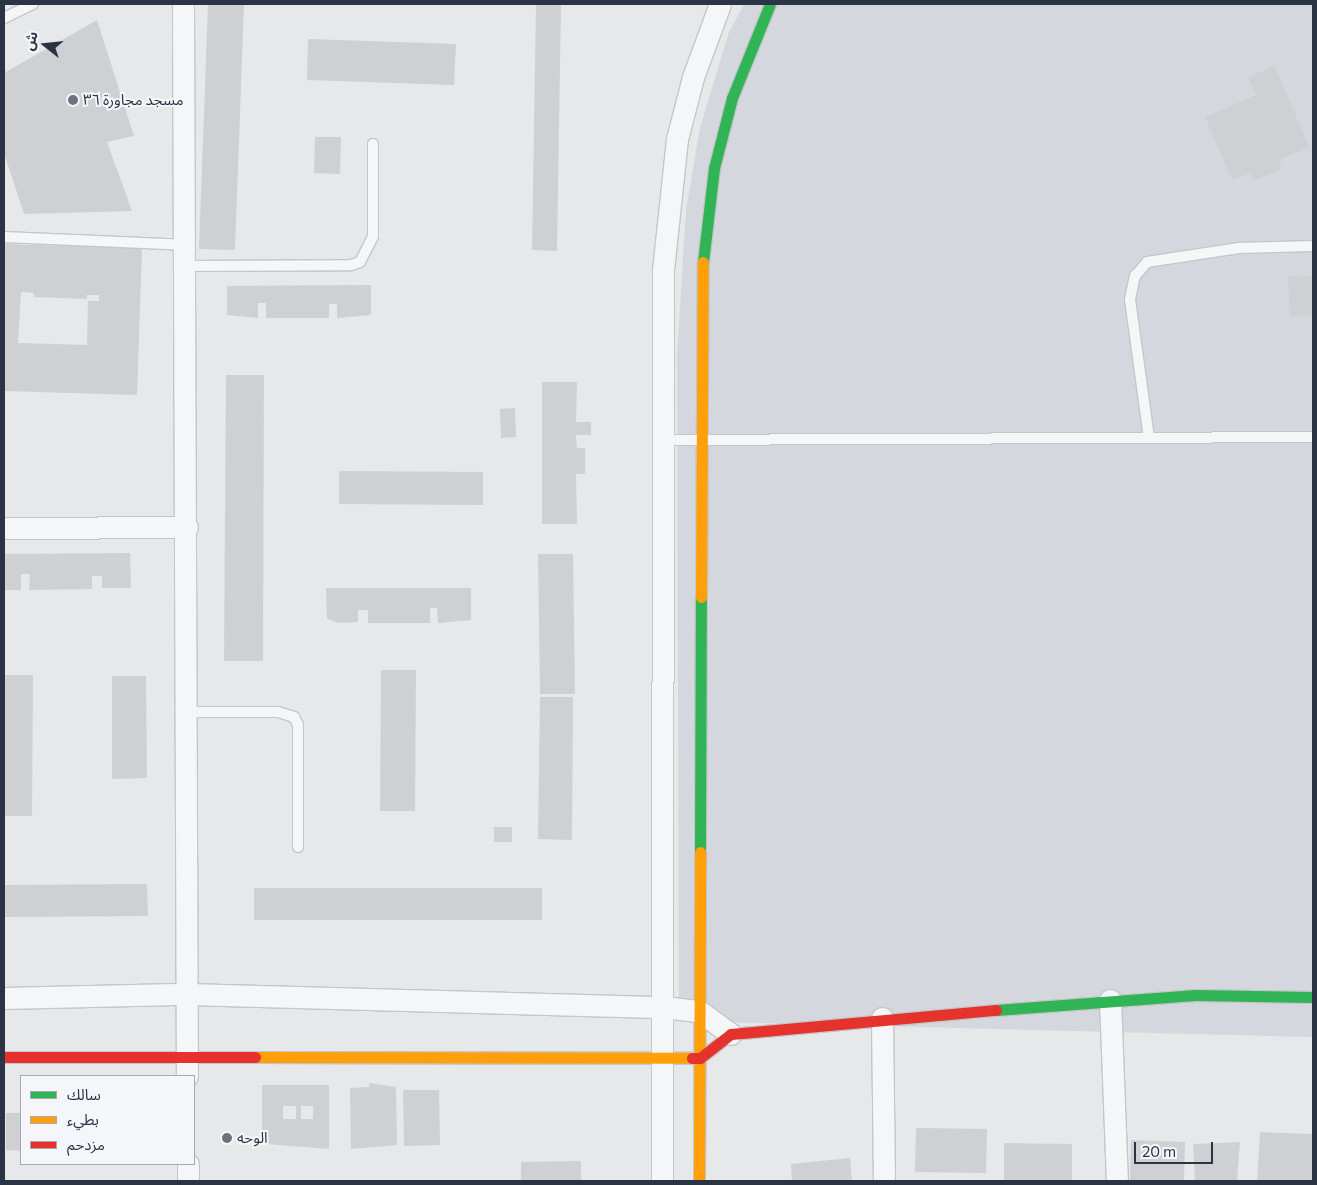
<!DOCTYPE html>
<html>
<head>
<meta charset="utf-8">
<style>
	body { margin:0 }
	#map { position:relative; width:1317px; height:1185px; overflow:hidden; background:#e6e8ea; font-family:Commissioner,"Noto Sans Arabic",sans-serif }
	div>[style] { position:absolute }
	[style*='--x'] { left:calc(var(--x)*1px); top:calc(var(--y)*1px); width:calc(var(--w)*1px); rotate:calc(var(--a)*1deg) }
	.built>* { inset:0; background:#d4d7dd }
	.building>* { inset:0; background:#ced0d3 }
	.roads { filter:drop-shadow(1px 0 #c4c6c8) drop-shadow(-1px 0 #c4c6c8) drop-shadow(0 1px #c4c6c8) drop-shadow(0 -1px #c4c6c8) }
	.lane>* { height:10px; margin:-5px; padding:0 5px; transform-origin:5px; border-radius:5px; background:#f5f6f7 }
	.street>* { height:21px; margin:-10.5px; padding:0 10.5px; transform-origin:10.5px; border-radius:10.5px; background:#f5f6f7 }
	.fast>* { height:11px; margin:-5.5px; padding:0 5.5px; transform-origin:5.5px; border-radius:5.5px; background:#30b455 }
	.slow>* { height:11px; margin:-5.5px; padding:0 5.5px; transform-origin:5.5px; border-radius:5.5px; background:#ff9f0a }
	.jam>* { height:11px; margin:-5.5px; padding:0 5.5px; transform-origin:5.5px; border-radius:5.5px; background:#e5322d }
	.dots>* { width:14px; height:14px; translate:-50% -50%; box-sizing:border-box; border:2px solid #f4f6f9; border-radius:50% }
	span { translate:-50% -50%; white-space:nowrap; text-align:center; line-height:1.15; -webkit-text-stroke:4px #f4f6f9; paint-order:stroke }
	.poi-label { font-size:15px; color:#2b3445 }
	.left { translate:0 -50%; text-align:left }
	.frame { position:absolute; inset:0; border:5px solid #2b3445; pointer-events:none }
	.legend { position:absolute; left:20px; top:1075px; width:175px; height:90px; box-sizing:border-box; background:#f4f6f9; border:1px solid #a4a8b1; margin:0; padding:6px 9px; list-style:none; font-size:15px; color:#2b3445 }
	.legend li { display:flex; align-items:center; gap:10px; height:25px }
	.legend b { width:25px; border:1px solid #a4a8b1 }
	.north { position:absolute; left:20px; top:20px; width:50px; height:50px; -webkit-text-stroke:4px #f4f6f9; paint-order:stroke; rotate:286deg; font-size:14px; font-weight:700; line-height:20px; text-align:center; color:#2b3445 }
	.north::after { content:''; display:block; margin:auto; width:18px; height:22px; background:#2b3445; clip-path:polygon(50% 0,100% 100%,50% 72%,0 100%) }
	.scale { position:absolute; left:1134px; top:1142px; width:79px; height:22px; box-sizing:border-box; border:2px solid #2b3445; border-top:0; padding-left:6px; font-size:15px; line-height:18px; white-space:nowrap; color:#2b3445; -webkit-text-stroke:4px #f4f6f9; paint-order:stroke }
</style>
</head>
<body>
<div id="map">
	<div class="built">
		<i style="clip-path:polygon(744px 4px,1313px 4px,1313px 1037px,679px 1021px,677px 355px,686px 210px,700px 128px,729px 32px)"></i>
	</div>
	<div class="building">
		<i style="clip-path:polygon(208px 4px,244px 4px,235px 250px,199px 249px)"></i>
		<i style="clip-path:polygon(536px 4px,561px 4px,557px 251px,532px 250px)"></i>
		<i style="clip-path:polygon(97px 20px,134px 136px,107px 142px,132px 211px,24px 214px,4px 153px,4px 73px)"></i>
		<i style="clip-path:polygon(308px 39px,456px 44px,454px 85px,307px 80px)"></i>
		<i style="clip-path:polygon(1275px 66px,1309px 147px,1279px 160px,1282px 169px,1253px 181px,1250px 173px,1232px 180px,1205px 117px,1256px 95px,1248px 77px)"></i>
		<i style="clip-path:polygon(315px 137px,341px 137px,340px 174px,314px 173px)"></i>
		<i style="clip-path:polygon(evenodd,4px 244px,142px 248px,137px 395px,4px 391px,4px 244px,21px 292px,34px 293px,34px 297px,87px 299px,87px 295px,99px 295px,99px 301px,88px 301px,87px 345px,18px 343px,21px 292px)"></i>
		<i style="clip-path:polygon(1313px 276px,1313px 315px,1290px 316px,1288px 277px)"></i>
		<i style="clip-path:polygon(371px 285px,371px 315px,337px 318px,337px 304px,329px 304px,329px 318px,266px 318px,266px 303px,258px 303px,258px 318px,227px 315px,227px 286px)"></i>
		<i style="clip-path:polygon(226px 375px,264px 375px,263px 661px,224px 661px)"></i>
		<i style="clip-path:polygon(542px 382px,577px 382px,576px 422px,591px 422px,591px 435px,576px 435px,577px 448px,585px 448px,585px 474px,576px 474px,577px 524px,542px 524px)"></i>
		<i style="clip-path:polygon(515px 408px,516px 437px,501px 438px,500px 409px)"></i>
		<i style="clip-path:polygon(339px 471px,483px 472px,483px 505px,339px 504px)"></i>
		<i style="clip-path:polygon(130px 553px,131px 588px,102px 588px,102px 576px,92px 576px,92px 589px,29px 590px,30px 574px,21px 574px,21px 590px,4px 590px,4px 554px)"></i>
		<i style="clip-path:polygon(538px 554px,573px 554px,575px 694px,540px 694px)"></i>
		<i style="clip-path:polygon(326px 588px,471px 588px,471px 620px,438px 623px,437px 608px,430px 608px,430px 623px,368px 623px,368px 610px,358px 610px,358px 622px,339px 623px,327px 619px)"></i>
		<i style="clip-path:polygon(381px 670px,416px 670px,415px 811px,380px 811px)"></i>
		<i style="clip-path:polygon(4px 675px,33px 675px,32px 816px,4px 816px)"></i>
		<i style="clip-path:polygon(112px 676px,146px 676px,147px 778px,112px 779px)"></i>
		<i style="clip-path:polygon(540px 697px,573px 697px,572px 840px,538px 839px)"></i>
		<i style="clip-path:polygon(494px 827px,512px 827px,512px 842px,494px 842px)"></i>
		<i style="clip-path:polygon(147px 884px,148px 916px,5px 917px,5px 885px)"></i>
		<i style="clip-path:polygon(254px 888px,542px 888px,542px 920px,254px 920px)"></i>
		<i style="clip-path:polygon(369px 1083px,396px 1087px,397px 1145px,351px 1149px,350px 1088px,369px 1087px)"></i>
		<i style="clip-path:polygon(evenodd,262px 1085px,329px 1085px,329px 1149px,267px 1144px,267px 1136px,262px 1136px,262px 1085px,283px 1106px,296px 1106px,296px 1119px,283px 1119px,283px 1106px,262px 1085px,301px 1106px,313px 1106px,313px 1119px,301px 1119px,301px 1106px)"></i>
		<i style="clip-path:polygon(403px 1090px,439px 1090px,440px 1145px,404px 1146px)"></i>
		<i style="clip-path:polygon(6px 1113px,21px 1113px,21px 1151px,6px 1150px)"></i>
		<i style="clip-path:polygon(916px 1128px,987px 1129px,986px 1173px,915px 1172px)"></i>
		<i style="clip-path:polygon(1260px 1132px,1313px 1134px,1313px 1181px,1257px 1181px)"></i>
		<i style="clip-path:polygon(1131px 1140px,1185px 1142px,1184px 1181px,1130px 1181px)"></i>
		<i style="clip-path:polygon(1240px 1142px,1237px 1181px,1195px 1181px,1193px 1144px)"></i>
		<i style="clip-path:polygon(1004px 1143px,1072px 1144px,1072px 1181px,1004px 1181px)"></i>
		<i style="clip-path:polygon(850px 1158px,852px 1181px,792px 1181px,791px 1164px)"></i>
		<i style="clip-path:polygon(581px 1161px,581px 1181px,521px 1181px,521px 1162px)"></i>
	</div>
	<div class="roads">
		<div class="lane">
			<i style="--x:4;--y:18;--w:32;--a:-26"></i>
			<i style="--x:4;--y:237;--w:180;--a:2.5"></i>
			<i style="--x:184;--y:266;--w:167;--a:-0.3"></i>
			<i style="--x:351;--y:265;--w:9;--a:-18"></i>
			<i style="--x:360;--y:262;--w:28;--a:-63"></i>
			<i style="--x:373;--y:237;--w:93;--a:-90"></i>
			<i style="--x:1149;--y:438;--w:140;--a:-97.8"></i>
			<i style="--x:1130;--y:299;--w:24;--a:-78"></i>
			<i style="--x:1135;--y:276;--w:18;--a:-49"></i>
			<i style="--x:1147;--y:262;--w:93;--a:-8.7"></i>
			<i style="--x:1239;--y:248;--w:74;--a:-1.5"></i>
			<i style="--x:661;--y:440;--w:652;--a:-0.26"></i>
			<i style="--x:186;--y:712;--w:92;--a:0"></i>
			<i style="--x:278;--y:712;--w:17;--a:17"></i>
			<i style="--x:294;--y:717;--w:9;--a:63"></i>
			<i style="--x:298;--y:725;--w:122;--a:90"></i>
		</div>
		<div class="street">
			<i style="--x:183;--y:4;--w:1072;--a:89.79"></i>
			<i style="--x:4;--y:528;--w:183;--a:-0.3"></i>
			<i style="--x:4;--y:998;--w:183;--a:-1.3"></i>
			<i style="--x:187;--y:994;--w:477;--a:1.6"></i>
			<i style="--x:664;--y:1007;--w:35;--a:7"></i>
			<i style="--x:699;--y:1011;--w:39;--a:36"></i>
			<i style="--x:1110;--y:1000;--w:181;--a:87.8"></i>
			<i style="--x:882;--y:1018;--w:163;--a:89.3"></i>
			<i style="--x:188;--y:1164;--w:17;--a:90"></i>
			<i style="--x:662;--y:1181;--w:911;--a:-89.94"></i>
			<i style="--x:663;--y:270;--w:132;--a:-83.9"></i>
			<i style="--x:677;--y:139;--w:64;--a:-75.5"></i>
			<i style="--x:693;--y:77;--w:78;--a:-69.7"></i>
		</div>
		<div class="fast">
			<i style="--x:703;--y:262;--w:95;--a:-83.3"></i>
			<i style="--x:714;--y:168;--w:72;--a:-75.6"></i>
			<i style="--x:732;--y:98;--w:101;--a:-68"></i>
			<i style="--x:700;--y:852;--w:255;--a:-89.8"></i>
			<i style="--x:996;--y:1010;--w:200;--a:-4.3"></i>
			<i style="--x:1195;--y:995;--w:118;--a:1"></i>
		</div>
		<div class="slow">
			<i style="--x:701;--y:597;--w:335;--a:-89.7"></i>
			<i style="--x:255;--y:1057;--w:437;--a:0.1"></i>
			<i style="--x:699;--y:1181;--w:329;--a:-89.8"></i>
		</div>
		<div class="jam">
			<i style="--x:4;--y:1057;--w:251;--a:0"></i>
			<i style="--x:692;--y:1058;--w:8;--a:0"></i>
			<i style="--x:700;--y:1058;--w:39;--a:-38"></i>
			<i style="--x:731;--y:1034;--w:266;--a:-5.2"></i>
		</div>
	</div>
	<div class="dots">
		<i style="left:73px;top:100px;background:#6c737f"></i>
		<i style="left:227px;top:1138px;background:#6c737f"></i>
	</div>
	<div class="poi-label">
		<span class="left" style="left:83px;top:100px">مسجد مجاورة ٣٦</span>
		<span class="left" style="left:237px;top:1138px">الوحه</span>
	</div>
	<div class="frame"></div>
	<ul class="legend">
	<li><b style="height:6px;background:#30b455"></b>سالك</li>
	<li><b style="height:6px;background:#ff9f0a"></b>بطيء</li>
	<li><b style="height:6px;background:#e5322d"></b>مزدحم</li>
	</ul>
	<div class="north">ش</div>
	<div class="scale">20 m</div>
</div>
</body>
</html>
